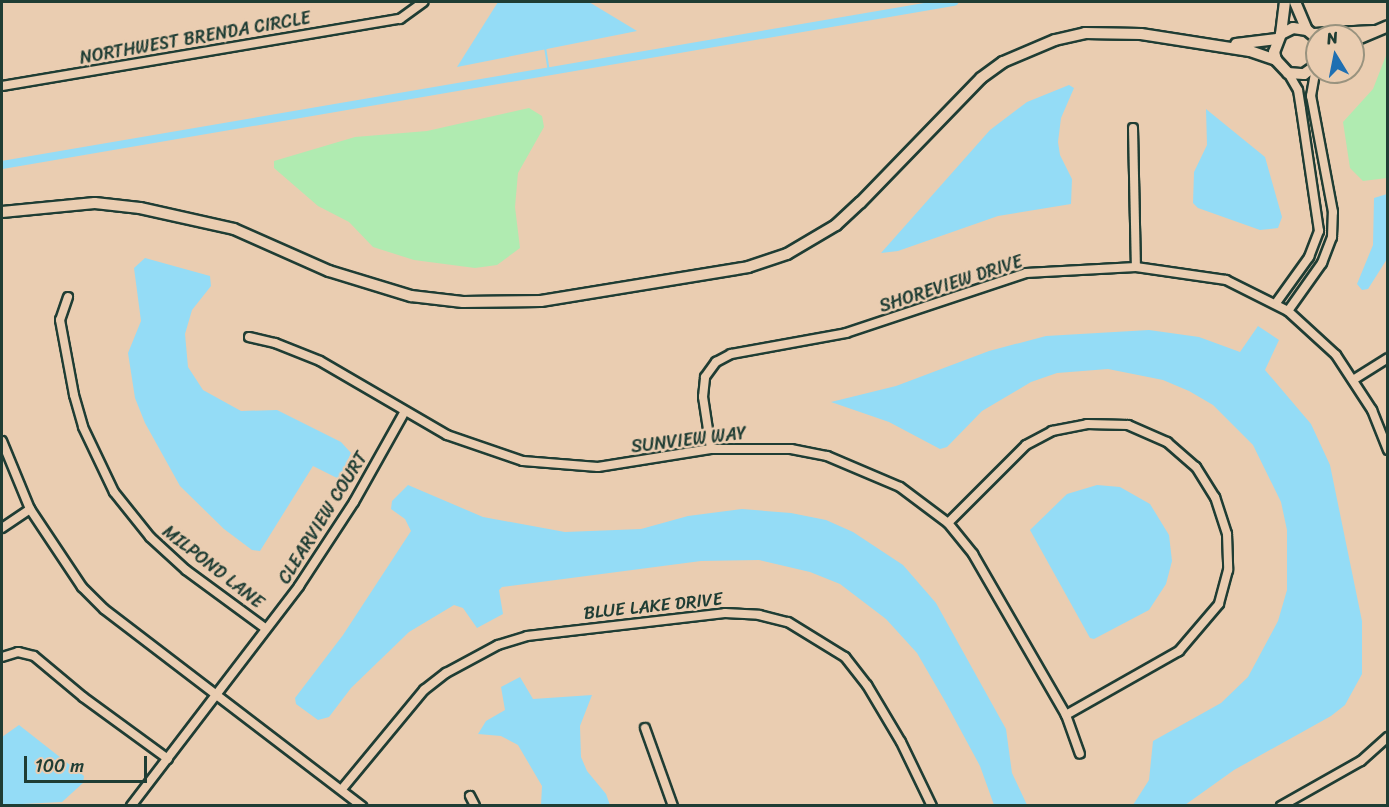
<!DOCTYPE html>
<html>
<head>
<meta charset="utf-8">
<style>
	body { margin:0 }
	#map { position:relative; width:1389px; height:807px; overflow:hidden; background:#eacdb1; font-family:Sriracha,sans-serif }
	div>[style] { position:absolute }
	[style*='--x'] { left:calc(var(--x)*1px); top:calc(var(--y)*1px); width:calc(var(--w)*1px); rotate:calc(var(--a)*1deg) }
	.green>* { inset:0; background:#b0ebb1 }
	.water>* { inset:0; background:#94dcf6 }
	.stream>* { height:2px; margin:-1px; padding:0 1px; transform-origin:1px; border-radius:1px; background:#94dcf6 }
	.canal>* { height:8px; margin:-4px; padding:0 4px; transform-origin:4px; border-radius:4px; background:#94dcf6 }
	.roads { filter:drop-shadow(2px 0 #1f3d34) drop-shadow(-2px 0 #1f3d34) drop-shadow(0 2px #1f3d34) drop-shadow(0 -2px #1f3d34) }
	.street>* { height:8px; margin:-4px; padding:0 4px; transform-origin:4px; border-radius:4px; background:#eacdb1 }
	.secondary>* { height:10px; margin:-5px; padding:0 5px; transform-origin:5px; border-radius:5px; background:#eacdb1 }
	span { translate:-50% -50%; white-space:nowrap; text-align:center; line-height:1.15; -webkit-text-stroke:5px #eacdb1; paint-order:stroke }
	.street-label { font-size:18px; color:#1f3d34 }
	.frame { position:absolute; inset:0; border:3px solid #1f3d34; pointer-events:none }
	.north { position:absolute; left:1305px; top:24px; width:60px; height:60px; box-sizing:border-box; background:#eacdb1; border:2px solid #99937f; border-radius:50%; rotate:350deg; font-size:16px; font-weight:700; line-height:24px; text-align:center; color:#1f3d34 }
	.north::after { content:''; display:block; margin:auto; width:21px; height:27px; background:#1f6fb2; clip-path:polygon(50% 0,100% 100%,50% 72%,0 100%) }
	.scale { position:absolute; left:24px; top:756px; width:123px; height:27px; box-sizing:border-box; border:3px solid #1f3d34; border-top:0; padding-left:8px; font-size:18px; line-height:21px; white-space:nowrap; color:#1f3d34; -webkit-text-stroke:4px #eacdb1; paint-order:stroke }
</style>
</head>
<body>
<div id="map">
	<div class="green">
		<i style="clip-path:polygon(1387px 53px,1387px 178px,1363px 181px,1350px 168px,1343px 122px,1373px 89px)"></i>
		<i style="clip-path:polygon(529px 108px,542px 116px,544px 127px,518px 173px,515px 207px,520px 248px,497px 265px,475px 268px,414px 260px,373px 247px,349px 222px,318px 206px,274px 168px,274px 161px,355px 137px,427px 131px)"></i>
	</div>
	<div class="water">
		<i style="clip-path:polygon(498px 2px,589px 2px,637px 31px,457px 67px)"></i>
		<i style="clip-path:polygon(1069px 85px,1074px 88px,1061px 118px,1058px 142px,1060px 155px,1072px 179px,1071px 204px,998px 216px,898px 251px,881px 253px,990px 130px,1027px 102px)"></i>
		<i style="clip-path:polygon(1206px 109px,1265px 157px,1282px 217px,1278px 228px,1260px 230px,1198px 208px,1193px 203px,1194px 172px,1207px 145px)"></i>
		<i style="clip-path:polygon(1387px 194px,1387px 259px,1368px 289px,1362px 290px,1357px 284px,1373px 245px,1374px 198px)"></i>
		<i style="clip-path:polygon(145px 258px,210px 276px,211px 286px,192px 310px,185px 334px,188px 367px,203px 390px,241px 411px,277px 410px,341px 442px,351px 453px,339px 479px,313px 466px,260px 551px,252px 550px,224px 529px,180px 486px,145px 423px,135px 398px,128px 353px,141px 321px,134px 268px)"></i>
		<i style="clip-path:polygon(1258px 326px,1279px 340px,1265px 370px,1311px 424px,1330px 465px,1362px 621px,1362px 674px,1345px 705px,1331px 716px,1234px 770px,1185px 805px,1133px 805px,1149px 780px,1153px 741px,1221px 703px,1248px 677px,1278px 621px,1287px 590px,1287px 530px,1281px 502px,1253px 445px,1213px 405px,1189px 391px,1163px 380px,1108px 369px,1057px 373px,1031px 382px,982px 411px,947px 447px,940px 449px,889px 422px,831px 402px,896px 386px,989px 351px,1046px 336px,1149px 330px,1199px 337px,1240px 352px)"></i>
		<i style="clip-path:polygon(408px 485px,483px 517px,565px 532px,641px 529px,688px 516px,742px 509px,791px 513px,826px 520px,853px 532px,903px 565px,936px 603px,1006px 729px,1012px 773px,1027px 805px,994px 805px,980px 766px,946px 703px,917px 653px,886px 619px,840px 584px,810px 572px,759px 560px,701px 561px,502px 587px,499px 590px,503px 614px,477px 628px,463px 608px,454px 605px,409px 632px,351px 688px,329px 717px,318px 720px,296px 704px,295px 698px,343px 635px,411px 531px,405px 519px,391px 509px,392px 501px)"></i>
		<i style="clip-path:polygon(1097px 485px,1120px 487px,1150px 504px,1169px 535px,1172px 561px,1166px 584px,1149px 610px,1094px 639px,1090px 638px,1030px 530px,1067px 494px)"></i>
		<i style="clip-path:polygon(520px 677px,533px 699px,592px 695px,580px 726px,581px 757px,587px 771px,606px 794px,610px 805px,541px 805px,542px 786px,518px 745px,501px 736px,478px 734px,486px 721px,505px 710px,501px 687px)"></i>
		<i style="clip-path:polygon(19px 725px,84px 776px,83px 783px,62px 802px,2px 805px,2px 737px)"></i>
	</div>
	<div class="stream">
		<i style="--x:545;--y:47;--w:25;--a:81"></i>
	</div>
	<div class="canal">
		<i style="--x:2;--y:165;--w:966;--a:-9.72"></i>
	</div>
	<div class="roads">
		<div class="street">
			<i style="--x:2;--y:86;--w:404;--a:-9.6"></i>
			<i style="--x:400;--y:19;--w:29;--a:-36"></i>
			<i style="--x:1133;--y:128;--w:139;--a:88.8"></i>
			<i style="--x:68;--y:297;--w:24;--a:109"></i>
			<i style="--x:60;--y:320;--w:76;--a:79.4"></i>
			<i style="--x:74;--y:395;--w:33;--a:74"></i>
			<i style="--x:83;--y:427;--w:72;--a:64.5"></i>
			<i style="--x:114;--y:492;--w:58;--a:51.3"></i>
			<i style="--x:150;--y:537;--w:49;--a:42.5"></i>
			<i style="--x:186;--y:570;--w:98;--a:36.3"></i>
			<i style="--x:1276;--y:303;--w:57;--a:-54.3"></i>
			<i style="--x:1309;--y:257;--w:28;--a:-69"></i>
			<i style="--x:1319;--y:231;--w:123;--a:-98.4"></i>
			<i style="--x:1301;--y:109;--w:19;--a:-99"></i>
			<i style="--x:1298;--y:90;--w:20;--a:-120"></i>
			<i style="--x:1288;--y:311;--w:59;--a:-54.7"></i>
			<i style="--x:1322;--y:263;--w:28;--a:-69"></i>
			<i style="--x:1332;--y:237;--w:25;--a:-88"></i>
			<i style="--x:1333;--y:212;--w:118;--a:-100.7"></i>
			<i style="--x:1311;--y:96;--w:29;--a:-80"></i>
			<i style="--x:249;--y:337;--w:27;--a:13"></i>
			<i style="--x:275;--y:343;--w:48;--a:21.8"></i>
			<i style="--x:320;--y:361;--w:147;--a:30.2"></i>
			<i style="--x:447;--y:435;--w:80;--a:18.9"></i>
			<i style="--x:523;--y:461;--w:75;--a:4.6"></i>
			<i style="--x:598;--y:467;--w:114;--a:-9.1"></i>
			<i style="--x:711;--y:449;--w:80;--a:0"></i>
			<i style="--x:791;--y:449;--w:37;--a:11"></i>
			<i style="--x:827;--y:456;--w:79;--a:23"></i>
			<i style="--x:900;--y:487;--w:60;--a:36.9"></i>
			<i style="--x:948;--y:523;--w:40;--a:51"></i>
			<i style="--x:973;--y:554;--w:186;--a:60"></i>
			<i style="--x:1066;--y:715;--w:41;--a:70.3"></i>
			<i style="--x:1353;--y:380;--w:41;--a:-32.2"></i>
			<i style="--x:2;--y:441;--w:74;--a:67.6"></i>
			<i style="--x:30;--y:509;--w:94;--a:56.3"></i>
			<i style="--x:82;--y:587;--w:31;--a:45"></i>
			<i style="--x:104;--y:609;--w:325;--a:37.4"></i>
			<i style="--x:711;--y:449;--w:53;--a:-98.7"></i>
			<i style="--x:703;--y:397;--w:20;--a:-84"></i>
			<i style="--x:705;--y:377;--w:19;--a:-54"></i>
			<i style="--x:716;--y:362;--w:17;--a:-28"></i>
			<i style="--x:731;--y:354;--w:117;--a:-10.3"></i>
			<i style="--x:846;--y:333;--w:190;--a:-18.4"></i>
			<i style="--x:1026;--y:273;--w:110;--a:-3.1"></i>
			<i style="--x:1136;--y:267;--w:91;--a:8.2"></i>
			<i style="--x:1226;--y:280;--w:69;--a:26.6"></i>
			<i style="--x:1288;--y:311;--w:65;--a:42.5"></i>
			<i style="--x:1336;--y:355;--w:66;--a:56.8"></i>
			<i style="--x:1372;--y:410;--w:43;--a:68.2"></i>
			<i style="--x:948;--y:523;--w:110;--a:-45"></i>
			<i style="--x:1026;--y:445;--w:30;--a:-28"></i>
			<i style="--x:1052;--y:431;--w:36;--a:-11"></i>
			<i style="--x:1087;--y:424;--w:41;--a:1.4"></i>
			<i style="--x:1128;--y:425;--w:43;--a:23.6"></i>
			<i style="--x:1167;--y:442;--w:38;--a:41"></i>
			<i style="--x:1196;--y:467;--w:36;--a:58"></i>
			<i style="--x:1215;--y:497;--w:39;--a:72"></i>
			<i style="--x:1227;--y:534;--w:36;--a:88"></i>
			<i style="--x:1228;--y:570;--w:35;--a:105"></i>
			<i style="--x:1219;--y:604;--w:62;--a:130.4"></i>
			<i style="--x:1179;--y:651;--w:130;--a:150.5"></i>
			<i style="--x:2;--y:528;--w:34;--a:-34"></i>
			<i style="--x:2;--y:657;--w:17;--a:-17"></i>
			<i style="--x:18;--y:652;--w:16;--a:14"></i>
			<i style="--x:34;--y:656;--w:64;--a:39.9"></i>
			<i style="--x:83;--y:697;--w:105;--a:36.1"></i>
			<i style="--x:645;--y:728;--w:83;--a:70.3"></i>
			<i style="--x:342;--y:789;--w:129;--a:-50.4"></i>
			<i style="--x:424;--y:690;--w:28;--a:-38"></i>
			<i style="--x:446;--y:673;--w:59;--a:-28.3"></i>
			<i style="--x:498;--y:645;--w:30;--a:-17"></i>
			<i style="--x:527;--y:636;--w:199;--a:-6.6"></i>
			<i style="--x:725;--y:613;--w:34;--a:3"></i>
			<i style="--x:759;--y:615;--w:30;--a:14"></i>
			<i style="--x:788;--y:622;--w:67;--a:31.6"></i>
			<i style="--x:845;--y:657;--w:36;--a:52"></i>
			<i style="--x:867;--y:685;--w:66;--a:59.2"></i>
			<i style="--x:901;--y:742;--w:71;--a:64.2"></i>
			<i style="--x:470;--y:796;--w:11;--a:63"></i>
			<i style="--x:131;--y:806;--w:277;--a:-52.6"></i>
			<i style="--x:299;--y:586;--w:100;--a:-56.8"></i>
			<i style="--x:354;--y:502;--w:104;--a:-60.7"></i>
			<i style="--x:1281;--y:806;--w:92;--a:-29.4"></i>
			<i style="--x:1361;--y:761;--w:36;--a:-42"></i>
		</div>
		<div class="secondary">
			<i style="--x:1295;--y:2;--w:30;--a:67"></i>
			<i style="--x:1281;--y:34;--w:32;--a:-83"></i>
			<i style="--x:1314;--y:34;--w:60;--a:-2.9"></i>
			<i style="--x:1317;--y:38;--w:13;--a:-141"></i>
			<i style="--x:1307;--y:30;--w:14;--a:-172"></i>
			<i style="--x:1293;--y:28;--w:13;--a:153"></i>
			<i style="--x:1281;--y:34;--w:19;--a:111"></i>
			<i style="--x:1274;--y:52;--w:8;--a:76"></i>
			<i style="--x:1276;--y:60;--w:18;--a:47"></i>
			<i style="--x:1288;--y:73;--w:16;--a:4"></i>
			<i style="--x:1304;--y:74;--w:16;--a:-35"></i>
			<i style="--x:1353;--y:41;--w:38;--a:-23"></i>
			<i style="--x:1236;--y:44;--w:41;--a:-7"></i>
			<i style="--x:2;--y:212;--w:93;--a:-5.5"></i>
			<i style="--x:95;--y:203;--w:45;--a:6.3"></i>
			<i style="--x:140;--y:208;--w:96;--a:12.6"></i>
			<i style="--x:234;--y:229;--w:104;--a:23.9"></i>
			<i style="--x:329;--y:271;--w:86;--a:17"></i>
			<i style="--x:411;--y:296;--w:52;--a:6.6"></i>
			<i style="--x:463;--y:302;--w:78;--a:-0.7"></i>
			<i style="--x:541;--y:301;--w:210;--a:-9.3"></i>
			<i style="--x:748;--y:267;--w:41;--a:-18.4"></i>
			<i style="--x:787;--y:254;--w:57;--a:-30.6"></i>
			<i style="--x:836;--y:225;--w:33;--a:-43"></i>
			<i style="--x:860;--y:203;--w:174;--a:-45.9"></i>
			<i style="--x:981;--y:78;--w:27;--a:-36"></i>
			<i style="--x:1003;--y:62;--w:56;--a:-22.9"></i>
			<i style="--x:1055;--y:40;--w:31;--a:-13"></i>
			<i style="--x:1085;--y:33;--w:56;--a:1"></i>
			<i style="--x:1141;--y:34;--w:110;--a:8.9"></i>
			<i style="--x:1250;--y:51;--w:28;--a:19"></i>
		</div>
	</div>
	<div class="street-label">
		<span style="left:195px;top:38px;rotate:-10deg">NORTHWEST BRENDA CIRCLE</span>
		<span style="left:951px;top:284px;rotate:-18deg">SHOREVIEW DRIVE</span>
		<span style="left:689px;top:440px;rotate:-7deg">SUNVIEW WAY</span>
		<span style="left:323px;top:518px;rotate:-58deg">CLEARVIEW COURT</span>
		<span style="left:213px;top:567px;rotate:38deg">MILPOND LANE</span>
		<span style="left:653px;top:606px;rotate:-6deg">BLUE LAKE DRIVE</span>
	</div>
	<div class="frame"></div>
	<div class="north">N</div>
	<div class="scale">100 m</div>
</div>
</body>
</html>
